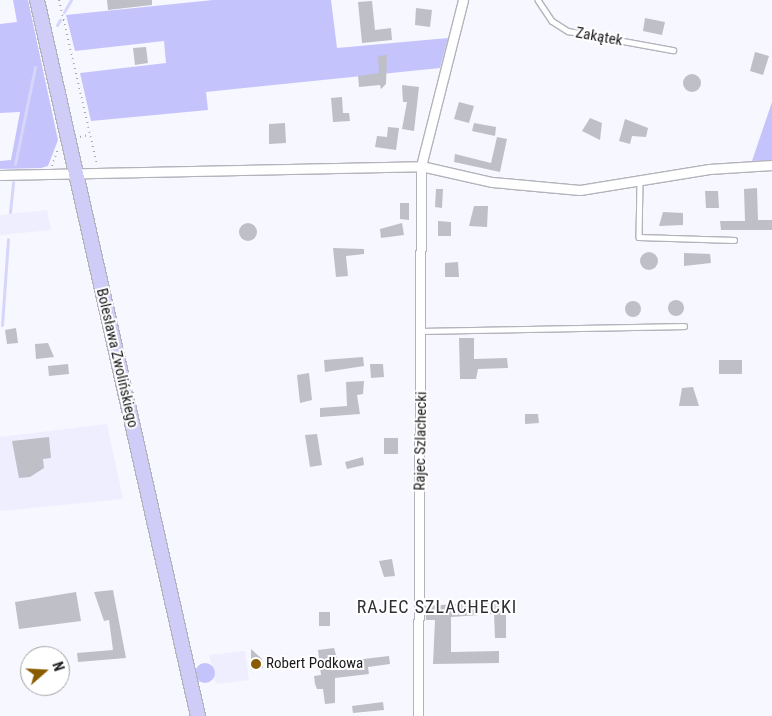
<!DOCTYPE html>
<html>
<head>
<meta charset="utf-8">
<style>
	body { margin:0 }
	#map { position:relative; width:772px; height:716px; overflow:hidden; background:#f7f7ff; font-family:"Roboto Condensed",sans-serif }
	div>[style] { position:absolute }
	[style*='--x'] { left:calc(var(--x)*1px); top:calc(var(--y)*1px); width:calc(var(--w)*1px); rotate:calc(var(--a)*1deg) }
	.built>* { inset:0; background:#eeeefe }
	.green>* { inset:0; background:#c5c3fc }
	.round { border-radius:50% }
	.stream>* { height:3px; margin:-1.5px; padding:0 1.5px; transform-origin:1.5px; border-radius:1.5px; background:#d6d6fa }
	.building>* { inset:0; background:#bfbfc7 }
	.path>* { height:2px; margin-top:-1px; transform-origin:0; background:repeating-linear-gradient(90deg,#a7a7ad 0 1px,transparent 0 5px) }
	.roads { filter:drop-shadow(1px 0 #b3b3bb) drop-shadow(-1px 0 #b3b3bb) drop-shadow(0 1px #b3b3bb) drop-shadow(0 -1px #b3b3bb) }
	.service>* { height:4.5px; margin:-2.25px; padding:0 2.25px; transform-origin:2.25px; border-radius:2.25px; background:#fff }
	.minor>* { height:9px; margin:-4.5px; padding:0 4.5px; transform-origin:4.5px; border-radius:4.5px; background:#fff }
	.primary>* { height:14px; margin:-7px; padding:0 7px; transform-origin:7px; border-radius:7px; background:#cfcdf7 }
	.dots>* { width:14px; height:14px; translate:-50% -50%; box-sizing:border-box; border:2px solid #fff; border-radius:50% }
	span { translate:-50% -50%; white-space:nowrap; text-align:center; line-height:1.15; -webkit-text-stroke:4px #fff; paint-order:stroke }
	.street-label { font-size:15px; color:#1a1a1d }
	.poi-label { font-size:15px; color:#1a1a1d }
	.left { translate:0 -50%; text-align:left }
	.quarter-label { font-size:18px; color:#2f2f35; letter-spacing:1px }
	.north { position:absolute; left:20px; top:646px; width:50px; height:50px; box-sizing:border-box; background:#fff; border:1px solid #a3a3a5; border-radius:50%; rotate:71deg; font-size:14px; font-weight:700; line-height:20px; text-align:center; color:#1a1a1d }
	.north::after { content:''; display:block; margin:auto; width:18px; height:22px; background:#8a5c00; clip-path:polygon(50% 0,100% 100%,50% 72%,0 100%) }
</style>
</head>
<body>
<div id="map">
	<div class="built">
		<i style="clip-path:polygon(47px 210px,51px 230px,0 235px,0 215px)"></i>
		<i style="clip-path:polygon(107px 424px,123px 499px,0 511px,0 437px)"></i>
		<i style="clip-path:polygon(245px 651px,249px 680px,216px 684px,209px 655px)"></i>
	</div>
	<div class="green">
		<i style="clip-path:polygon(13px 0,28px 0,58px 140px,48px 166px,41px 168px,0 169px,0 161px,11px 160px,20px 112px,0 113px,0 24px,17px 22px)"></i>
		<i style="clip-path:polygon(213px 0,331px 0,337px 48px,448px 38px,440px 68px,206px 92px,208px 110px,91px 121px,80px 73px,166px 63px,164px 41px,75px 51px,66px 15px)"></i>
		<i style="clip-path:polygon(772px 102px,772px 160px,752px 161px)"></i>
		<i class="round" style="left:195px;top:663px;width:20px;height:20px"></i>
	</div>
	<div class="stream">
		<i style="--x:64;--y:12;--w:14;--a:-60"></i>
		<i style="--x:57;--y:25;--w:6;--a:-59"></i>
		<i style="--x:15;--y:164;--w:99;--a:-78.3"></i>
		<i style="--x:10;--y:212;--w:30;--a:-84"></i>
		<i style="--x:2;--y:325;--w:86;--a:-86"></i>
	</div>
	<div class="building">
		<i style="clip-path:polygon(107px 0,152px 0,152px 5px,108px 10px)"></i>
		<i style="clip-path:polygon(372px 1px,375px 30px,391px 28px,392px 40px,362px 43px,358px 2px)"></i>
		<i style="clip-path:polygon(416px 8px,432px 10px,430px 27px,415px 25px)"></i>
		<i style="clip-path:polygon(645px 18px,665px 22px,662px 35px,643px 31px)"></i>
		<i style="clip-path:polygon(146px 47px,148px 63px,135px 65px,133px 48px)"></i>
		<i style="clip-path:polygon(755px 52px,769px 56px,763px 75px,750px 71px)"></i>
		<i style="clip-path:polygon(387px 55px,386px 84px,381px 89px,380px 85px,359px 87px,358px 76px,379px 73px,378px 56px)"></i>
		<i class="round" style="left:683px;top:74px;width:18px;height:18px"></i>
		<i style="clip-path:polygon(402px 85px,419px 87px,414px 131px,402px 129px,407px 102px,403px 102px)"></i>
		<i style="clip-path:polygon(342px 97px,343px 113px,349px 113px,350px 121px,333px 122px,331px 98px)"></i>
		<i style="clip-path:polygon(459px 102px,474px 106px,469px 123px,454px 119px)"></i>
		<i style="clip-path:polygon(590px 118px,602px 123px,600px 140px,582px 131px)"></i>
		<i style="clip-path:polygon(625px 119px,648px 128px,646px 137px,632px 136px,630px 144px,619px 141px)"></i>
		<i style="clip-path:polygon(285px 123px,286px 143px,269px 144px,269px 124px)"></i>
		<i style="clip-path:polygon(474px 123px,496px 127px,495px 136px,472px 131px)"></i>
		<i style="clip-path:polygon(388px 127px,399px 128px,396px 150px,375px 147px,377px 136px,387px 137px)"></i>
		<i style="clip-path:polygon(497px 137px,507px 139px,500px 172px,454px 162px,455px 154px,491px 163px)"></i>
		<i style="clip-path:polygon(757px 188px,758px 220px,772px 220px,772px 230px,721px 230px,720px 221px,745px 221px,744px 189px)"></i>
		<i style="clip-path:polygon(436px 189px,443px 189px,442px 208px,435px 207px)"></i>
		<i style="clip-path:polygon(705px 191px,718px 191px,719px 208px,706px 208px)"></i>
		<i style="clip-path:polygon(400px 203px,409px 203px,409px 220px,400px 219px)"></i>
		<i style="clip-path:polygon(474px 206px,488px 206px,487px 227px,469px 226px)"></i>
		<i style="clip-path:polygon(663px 212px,683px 213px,683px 225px,659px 226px)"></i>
		<i style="clip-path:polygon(438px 221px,451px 222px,451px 236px,438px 236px)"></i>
		<i style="clip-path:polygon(402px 223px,404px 235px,381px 238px,380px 229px)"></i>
		<i class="round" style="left:239px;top:223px;width:18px;height:18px"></i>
		<i style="clip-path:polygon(333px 248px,364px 249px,364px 254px,346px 256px,348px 276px,336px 277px)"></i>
		<i class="round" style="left:640px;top:252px;width:18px;height:18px"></i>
		<i style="clip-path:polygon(684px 253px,710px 254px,711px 263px,684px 266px)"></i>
		<i style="clip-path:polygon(458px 262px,459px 277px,445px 277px,445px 263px)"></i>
		<i class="round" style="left:668px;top:300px;width:16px;height:16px"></i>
		<i class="round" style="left:625px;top:301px;width:16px;height:16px"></i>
		<i style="clip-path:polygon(16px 328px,18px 343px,7px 344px,5px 330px)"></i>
		<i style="clip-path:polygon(459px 338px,474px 338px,474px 359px,507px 358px,508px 368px,478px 369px,476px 379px,460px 379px)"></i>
		<i style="clip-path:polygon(48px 343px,54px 357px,36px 359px,35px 344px)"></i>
		<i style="clip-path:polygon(363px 357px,364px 366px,325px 372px,324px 360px)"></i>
		<i style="clip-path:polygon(719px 360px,742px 360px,742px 374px,719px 374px)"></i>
		<i style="clip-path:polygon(68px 364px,69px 374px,49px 376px,48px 366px)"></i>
		<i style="clip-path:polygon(370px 364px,383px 364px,384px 377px,371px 378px)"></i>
		<i style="clip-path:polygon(309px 373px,312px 400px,300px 403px,297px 375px)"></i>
		<i style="clip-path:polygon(364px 381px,363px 394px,357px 395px,360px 414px,320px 417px,320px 408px,347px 406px,346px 382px)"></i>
		<i style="clip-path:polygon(693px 387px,699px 406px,679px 406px,682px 388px)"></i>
		<i style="clip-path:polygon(525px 414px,538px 414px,539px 423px,525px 424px)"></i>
		<i style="clip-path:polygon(317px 434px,322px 465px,310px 467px,305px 435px)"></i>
		<i style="clip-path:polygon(49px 437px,51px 458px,43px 459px,44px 468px,30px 477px,19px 478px,12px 441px)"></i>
		<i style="clip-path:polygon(384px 438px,398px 438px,398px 454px,384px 454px)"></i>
		<i style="clip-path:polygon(363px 457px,364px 465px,347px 469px,345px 462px)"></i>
		<i style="clip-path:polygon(392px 559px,395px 576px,384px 577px,379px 561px)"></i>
		<i style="clip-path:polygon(113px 590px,126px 658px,78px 662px,77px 653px,113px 650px,109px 620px,104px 621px,94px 592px)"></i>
		<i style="clip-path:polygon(76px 592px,81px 621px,19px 629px,15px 602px)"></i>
		<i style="clip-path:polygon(506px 601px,506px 638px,495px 638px,494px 614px,451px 617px,451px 652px,499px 651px,499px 663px,433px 664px,435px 620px,426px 620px,425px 606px)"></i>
		<i style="clip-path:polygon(319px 612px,330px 612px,330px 626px,319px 626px)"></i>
		<i style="clip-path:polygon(334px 648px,338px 662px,389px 656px,390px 664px,368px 667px,369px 674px,335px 678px,335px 703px,325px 704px,323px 689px,317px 689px,315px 684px,314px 676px,321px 675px,318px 650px)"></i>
		<i style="clip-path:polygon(251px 649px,262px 659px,263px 668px,251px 670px)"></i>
		<i style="clip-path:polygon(383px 702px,384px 710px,353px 713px,352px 706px)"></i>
	</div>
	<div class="path">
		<i style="--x:59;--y:0;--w:169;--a:77"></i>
		<i style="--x:80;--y:137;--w:9;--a:-13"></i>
		<i style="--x:52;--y:166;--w:18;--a:-71"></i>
	</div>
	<div class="roads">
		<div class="service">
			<i style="--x:538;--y:0;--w:25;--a:56"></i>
			<i style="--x:552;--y:21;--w:19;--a:32"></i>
			<i style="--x:568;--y:31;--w:107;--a:10.3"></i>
			<i style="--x:640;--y:181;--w:56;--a:91"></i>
			<i style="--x:639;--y:237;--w:95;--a:1.8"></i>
			<i style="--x:422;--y:331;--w:262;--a:-1.1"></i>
		</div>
		<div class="minor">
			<i style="--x:0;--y:175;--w:421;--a:-1.2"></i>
			<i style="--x:421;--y:166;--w:73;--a:12.7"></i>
			<i style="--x:492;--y:182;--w:88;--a:5.2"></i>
			<i style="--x:580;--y:190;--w:131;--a:-9.2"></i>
			<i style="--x:709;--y:169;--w:63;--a:-3.6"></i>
			<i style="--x:418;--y:716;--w:550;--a:-89.69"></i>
			<i style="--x:421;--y:166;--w:171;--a:-75.8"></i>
		</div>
		<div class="primary">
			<i style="--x:37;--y:0;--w:734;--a:77.33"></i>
		</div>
	</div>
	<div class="dots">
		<i style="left:256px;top:664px;background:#8a5c00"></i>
	</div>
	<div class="street-label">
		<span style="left:599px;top:37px;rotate:10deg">Zakątek</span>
		<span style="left:117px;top:358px;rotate:77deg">Bolesława Zwolińskiego</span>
		<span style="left:421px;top:441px;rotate:-89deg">Rajec Szlachecki</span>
	</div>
	<div class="poi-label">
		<span class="left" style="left:266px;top:664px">Robert Podkowa</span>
	</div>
	<div class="quarter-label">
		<span style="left:437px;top:607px">RAJEC SZLACHECKI</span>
	</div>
	<div class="north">N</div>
</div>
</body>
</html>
